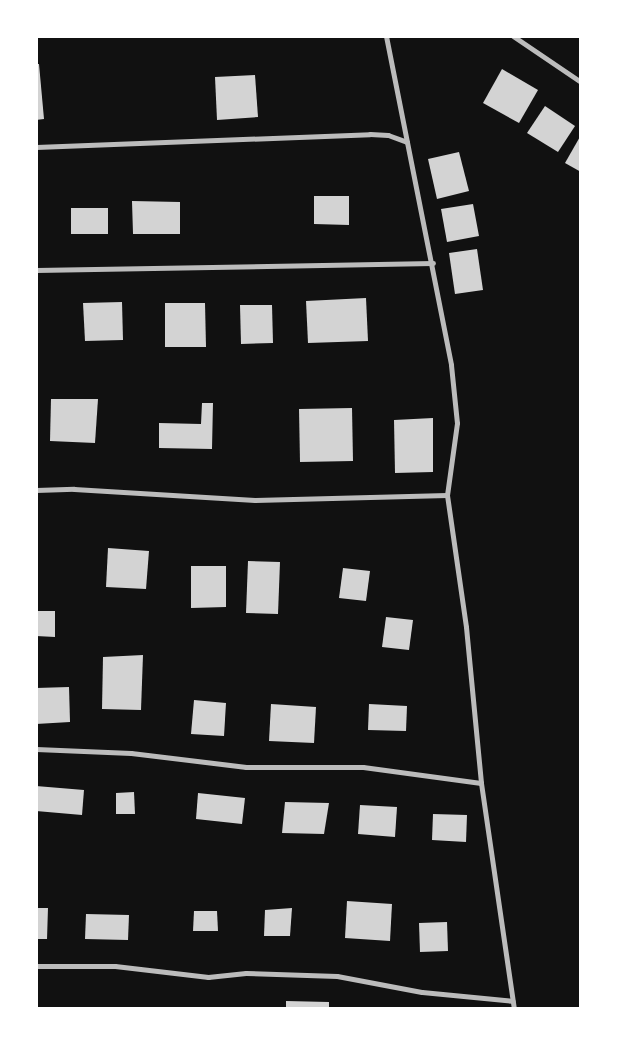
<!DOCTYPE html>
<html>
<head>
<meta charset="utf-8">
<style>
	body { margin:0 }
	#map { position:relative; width:617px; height:1045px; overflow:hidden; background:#111; font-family:Rubik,sans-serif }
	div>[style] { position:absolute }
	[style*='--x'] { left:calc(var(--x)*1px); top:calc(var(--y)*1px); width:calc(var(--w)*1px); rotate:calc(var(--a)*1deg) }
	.building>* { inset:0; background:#d3d3d3 }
	.minor>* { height:5px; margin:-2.5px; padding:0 2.5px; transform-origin:2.5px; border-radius:2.5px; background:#bcbcbc }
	span { translate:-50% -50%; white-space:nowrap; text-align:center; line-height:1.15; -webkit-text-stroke:5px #fff; paint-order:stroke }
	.frame { position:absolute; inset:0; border:38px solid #fff; pointer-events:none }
</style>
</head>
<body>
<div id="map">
	<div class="building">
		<i style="clip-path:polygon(36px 64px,39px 64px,44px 119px,36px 120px)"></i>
		<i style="clip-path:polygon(502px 69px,538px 90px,519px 123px,483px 103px)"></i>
		<i style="clip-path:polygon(255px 75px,258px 117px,217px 120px,215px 77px)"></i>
		<i style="clip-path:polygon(545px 106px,575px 126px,558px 152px,527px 133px)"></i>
		<i style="clip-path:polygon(581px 135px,581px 172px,565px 163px)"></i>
		<i style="clip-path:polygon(459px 152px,469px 191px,437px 199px,428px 159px)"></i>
		<i style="clip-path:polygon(314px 196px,349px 196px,349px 225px,314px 224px)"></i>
		<i style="clip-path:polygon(132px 201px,180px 202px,180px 234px,133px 234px)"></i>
		<i style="clip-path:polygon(473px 204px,479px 236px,447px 242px,441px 209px)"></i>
		<i style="clip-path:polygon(71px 208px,108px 208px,108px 234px,71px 234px)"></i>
		<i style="clip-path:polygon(477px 249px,483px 290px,455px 294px,449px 253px)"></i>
		<i style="clip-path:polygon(366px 298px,368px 341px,308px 343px,306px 301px)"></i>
		<i style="clip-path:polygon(122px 302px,123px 340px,85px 341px,83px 303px)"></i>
		<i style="clip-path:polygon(165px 303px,205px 303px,206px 347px,165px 347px)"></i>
		<i style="clip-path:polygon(240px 305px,272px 305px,273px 343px,241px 344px)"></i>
		<i style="clip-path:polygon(51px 399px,98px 399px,95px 443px,50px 441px)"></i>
		<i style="clip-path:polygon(202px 403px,213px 403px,212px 449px,159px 448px,159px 423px,201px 424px)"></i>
		<i style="clip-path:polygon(352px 408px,353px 461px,300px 462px,299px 409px)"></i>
		<i style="clip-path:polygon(433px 418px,433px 472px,395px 473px,394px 420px)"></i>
		<i style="clip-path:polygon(108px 548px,149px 551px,146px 589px,106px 587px)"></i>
		<i style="clip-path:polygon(248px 561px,280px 562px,278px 614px,246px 613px)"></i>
		<i style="clip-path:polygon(191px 566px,226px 566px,226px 607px,191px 608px)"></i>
		<i style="clip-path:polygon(343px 568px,370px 571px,366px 601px,339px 598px)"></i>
		<i style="clip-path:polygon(36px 611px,55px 611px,55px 637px,36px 636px)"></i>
		<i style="clip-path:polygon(386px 617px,413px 620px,409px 650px,382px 647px)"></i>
		<i style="clip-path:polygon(143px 655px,141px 710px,102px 709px,103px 657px)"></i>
		<i style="clip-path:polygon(69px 687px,70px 722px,36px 724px,36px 688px)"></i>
		<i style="clip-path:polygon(194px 700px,226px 703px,224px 736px,191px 734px)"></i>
		<i style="clip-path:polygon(271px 704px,316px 707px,314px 743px,269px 741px)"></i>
		<i style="clip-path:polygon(369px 704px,407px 706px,406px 731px,368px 730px)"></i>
		<i style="clip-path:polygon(36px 786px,84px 790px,82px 815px,36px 811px)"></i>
		<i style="clip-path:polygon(134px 792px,135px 814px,116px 814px,116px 793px)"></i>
		<i style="clip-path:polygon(198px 793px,245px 798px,242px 824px,196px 819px)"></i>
		<i style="clip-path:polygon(285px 802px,329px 803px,324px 834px,282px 833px)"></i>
		<i style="clip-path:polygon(360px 805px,397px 807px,395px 837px,358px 834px)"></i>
		<i style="clip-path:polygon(433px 814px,467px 815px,466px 842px,432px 840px)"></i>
		<i style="clip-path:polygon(347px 901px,392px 904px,390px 941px,345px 938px)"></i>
		<i style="clip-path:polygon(36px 908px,48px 908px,47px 939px,36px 939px)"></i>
		<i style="clip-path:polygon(292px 908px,290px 936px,264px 936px,265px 910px)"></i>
		<i style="clip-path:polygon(194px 911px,217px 911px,218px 931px,193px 931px)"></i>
		<i style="clip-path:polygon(86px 914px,129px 915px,128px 940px,85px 939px)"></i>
		<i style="clip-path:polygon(447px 922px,448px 951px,420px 952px,419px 923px)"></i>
		<i style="clip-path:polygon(286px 1001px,329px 1002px,329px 1009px,286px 1009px)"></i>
	</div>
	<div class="minor">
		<i style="--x:386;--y:36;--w:335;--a:78.8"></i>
		<i style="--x:451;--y:365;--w:58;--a:84.1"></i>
		<i style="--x:457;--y:423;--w:73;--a:97.9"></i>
		<i style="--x:447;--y:495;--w:133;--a:81.8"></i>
		<i style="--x:466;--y:627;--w:157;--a:84.5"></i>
		<i style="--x:481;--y:783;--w:228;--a:81.7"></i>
		<i style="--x:513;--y:36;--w:82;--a:34.1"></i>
		<i style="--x:36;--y:147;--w:334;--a:-2.2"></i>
		<i style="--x:370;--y:134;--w:18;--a:3"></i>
		<i style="--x:388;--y:135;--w:20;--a:20"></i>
		<i style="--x:36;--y:270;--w:397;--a:-1"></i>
		<i style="--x:36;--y:490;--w:38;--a:-2"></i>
		<i style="--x:74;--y:489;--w:181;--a:3.5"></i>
		<i style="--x:255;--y:500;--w:192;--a:-1.5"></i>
		<i style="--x:36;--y:749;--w:95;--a:2.4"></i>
		<i style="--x:131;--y:753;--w:116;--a:6.9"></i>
		<i style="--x:246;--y:767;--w:117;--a:0"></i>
		<i style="--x:363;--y:767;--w:119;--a:7.7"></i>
		<i style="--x:36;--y:966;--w:79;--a:0"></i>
		<i style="--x:115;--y:966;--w:94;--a:6.7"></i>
		<i style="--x:208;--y:977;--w:38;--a:-6"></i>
		<i style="--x:246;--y:973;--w:91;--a:1.9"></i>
		<i style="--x:337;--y:976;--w:86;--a:10.7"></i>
		<i style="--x:422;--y:992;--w:91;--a:5.6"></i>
	</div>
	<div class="frame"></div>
</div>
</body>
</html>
